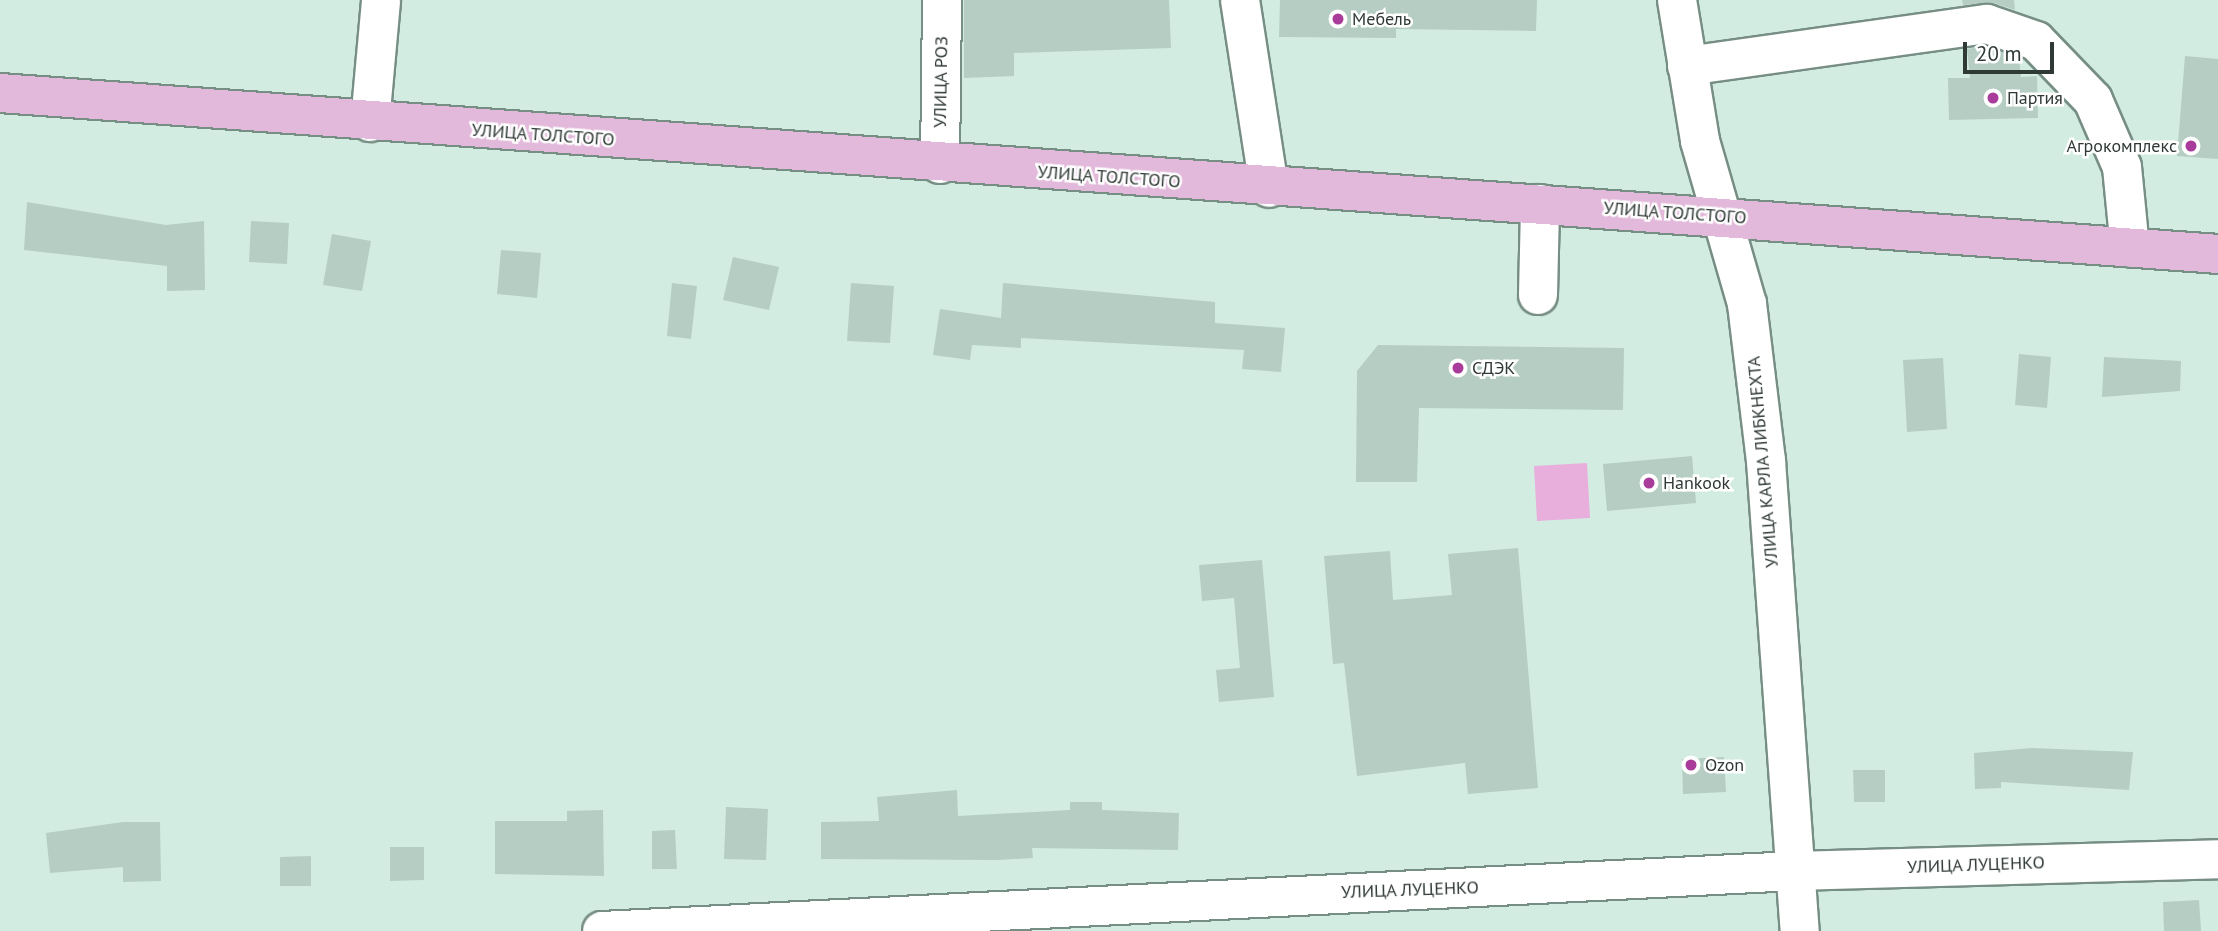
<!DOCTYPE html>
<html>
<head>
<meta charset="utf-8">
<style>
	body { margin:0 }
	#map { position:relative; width:2218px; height:931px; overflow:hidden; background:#d3ece1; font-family:"PT Sans",sans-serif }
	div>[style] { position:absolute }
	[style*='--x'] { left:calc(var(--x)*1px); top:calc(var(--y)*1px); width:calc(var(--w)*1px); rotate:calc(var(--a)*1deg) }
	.green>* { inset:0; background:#e8afdd }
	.building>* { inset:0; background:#b5cdc3 }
	.roads { filter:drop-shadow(2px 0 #778e84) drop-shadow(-2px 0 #778e84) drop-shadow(0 2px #778e84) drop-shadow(0 -2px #778e84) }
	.minor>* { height:38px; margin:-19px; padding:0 19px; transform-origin:19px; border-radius:19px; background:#fff }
	.major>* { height:38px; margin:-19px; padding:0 19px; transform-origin:19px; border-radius:19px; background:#e2b9da }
	.dots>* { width:19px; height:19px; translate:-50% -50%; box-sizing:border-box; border:4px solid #fff; border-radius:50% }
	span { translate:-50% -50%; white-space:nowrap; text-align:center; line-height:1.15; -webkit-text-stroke:5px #fff; paint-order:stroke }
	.poi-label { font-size:18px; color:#2f3935 }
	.left { translate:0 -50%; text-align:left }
	.right { translate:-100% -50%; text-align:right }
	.street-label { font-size:18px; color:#2f3935 }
	.scale { position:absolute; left:1963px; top:42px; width:91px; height:32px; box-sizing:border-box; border:4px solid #2f3935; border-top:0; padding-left:9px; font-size:21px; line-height:24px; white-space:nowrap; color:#2f3935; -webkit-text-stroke:5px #fff; paint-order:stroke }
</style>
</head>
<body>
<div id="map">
	<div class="green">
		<i style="clip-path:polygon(1587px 463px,1590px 518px,1537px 521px,1534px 466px)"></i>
	</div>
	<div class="building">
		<i style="clip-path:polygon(964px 0,1169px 0,1171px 48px,1014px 53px,1014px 76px,964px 78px)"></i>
		<i style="clip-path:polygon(1280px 0,1537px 0,1536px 31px,1396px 29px,1396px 38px,1279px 37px)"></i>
		<i style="clip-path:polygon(1962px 0,2014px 0,2015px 10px,1994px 3px,1963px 5px)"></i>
		<i style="clip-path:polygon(1985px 46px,2019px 58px,2021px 77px,2037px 76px,2038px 118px,1949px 120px,1948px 78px,1970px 78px,1967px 49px)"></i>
		<i style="clip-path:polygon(2185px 56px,2218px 59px,2218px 159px,2177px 156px)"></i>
		<i style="clip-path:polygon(27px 202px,166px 225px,204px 221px,205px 290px,167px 291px,167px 266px,24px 250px)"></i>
		<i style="clip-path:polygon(251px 221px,289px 223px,287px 264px,249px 262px)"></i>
		<i style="clip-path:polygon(332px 234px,371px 241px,362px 291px,323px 285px)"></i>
		<i style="clip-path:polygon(501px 250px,541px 253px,537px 298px,497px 294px)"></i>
		<i style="clip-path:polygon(733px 257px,779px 267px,769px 310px,723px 300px)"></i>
		<i style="clip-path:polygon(672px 283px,697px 286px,691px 339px,667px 336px)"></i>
		<i style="clip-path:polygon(851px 283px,894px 286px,890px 343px,847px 341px)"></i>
		<i style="clip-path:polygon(1003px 283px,1215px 302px,1215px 323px,1285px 328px,1281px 372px,1242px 369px,1244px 350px,1021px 338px,1021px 348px,972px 345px,970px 360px,933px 355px,940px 309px,1001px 318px)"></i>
		<i style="clip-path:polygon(1378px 345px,1624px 348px,1623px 410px,1419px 408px,1417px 482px,1356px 482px,1357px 371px)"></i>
		<i style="clip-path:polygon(2019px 354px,2051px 357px,2047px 408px,2015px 405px)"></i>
		<i style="clip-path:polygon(2104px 357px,2181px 361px,2180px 391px,2102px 397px)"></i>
		<i style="clip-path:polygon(1943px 358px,1947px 429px,1907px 432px,1903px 360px)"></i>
		<i style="clip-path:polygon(1692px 456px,1696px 503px,1607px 511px,1603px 464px)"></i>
		<i style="clip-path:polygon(1518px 548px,1538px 788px,1468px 794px,1465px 763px,1357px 776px,1344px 663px,1333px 664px,1324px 556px,1390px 551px,1393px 600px,1452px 595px,1448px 554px)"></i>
		<i style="clip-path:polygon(1262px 560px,1274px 697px,1219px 702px,1216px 670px,1240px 668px,1234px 598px,1202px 601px,1199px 565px)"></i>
		<i style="clip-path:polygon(2032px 748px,2133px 752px,2129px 790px,2001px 782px,2001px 788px,1975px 789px,1974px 753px)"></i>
		<i style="clip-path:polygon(1724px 757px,1726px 792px,1683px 794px,1682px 759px)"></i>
		<i style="clip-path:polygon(1853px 770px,1885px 770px,1885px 802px,1854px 802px)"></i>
		<i style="clip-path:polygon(957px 790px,958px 816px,1070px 810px,1070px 802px,1102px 802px,1102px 810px,1179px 813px,1178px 850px,1032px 848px,1033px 858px,998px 860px,821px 859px,821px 822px,879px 821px,877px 797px)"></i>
		<i style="clip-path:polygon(726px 807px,768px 809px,766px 860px,724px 859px)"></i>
		<i style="clip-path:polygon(603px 810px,604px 876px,495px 874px,495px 821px,567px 821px,567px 811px)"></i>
		<i style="clip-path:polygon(123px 822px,160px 822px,161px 881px,123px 882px,123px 867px,50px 873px,46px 833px)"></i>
		<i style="clip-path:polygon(675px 830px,677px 869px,652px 869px,652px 831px)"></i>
		<i style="clip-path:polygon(390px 847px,424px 847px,424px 880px,390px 881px)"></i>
		<i style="clip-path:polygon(311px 856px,311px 886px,280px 886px,280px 857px)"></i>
		<i style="clip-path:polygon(2199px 900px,2201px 931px,2164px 931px,2163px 902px)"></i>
	</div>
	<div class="roads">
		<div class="minor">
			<i style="--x:1240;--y:0;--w:190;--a:81.2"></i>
			<i style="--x:1677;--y:0;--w:143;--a:80.7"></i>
			<i style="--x:1700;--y:141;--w:170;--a:73.9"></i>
			<i style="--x:1747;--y:304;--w:158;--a:83.1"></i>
			<i style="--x:1766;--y:461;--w:471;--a:85.9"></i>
			<i style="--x:1687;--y:66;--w:303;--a:-8"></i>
			<i style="--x:1987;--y:24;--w:52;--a:19.1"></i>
			<i style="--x:2036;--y:41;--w:82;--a:46"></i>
			<i style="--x:2093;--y:100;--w:73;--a:66.6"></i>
			<i style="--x:2122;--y:167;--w:81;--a:84.4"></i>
			<i style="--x:370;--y:122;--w:122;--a:-84.8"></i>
			<i style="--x:940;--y:164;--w:164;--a:-89.3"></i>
			<i style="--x:1538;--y:295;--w:91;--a:-88.7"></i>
			<i style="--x:602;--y:931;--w:1195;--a:-2.88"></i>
			<i style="--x:1795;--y:871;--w:423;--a:-1.6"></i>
		</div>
		<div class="major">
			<i style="--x:0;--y:93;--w:2224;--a:4.15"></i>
		</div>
	</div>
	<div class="dots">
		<i style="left:1338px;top:19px;background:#a93c9a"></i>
		<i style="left:1993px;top:98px;background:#a93c9a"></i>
		<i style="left:2191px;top:146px;background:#a93c9a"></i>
		<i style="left:1458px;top:368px;background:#a93c9a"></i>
		<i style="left:1649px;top:483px;background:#a93c9a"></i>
		<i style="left:1691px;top:765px;background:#a93c9a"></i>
	</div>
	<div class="poi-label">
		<span class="left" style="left:1352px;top:19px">Мебель</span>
		<span class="left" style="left:2007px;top:98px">Партия</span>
		<span class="right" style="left:2177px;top:146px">Агрокомплекс</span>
		<span class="left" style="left:1472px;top:368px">СДЭК</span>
		<span class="left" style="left:1663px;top:483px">Hankook</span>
		<span class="left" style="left:1705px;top:765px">Ozon</span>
	</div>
	<div class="street-label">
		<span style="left:941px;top:82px;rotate:-89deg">УЛИЦА РОЗ</span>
		<span style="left:543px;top:135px;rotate:4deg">УЛИЦА ТОЛСТОГО</span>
		<span style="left:1109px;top:177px;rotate:4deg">УЛИЦА ТОЛСТОГО</span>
		<span style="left:1675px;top:213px;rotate:4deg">УЛИЦА ТОЛСТОГО</span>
		<span style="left:1763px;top:462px;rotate:-95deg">УЛИЦА КАРЛА ЛИБКНЕХТА</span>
		<span style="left:1976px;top:865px;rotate:-2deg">УЛИЦА ЛУЦЕНКО</span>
		<span style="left:1410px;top:890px;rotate:-2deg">УЛИЦА ЛУЦЕНКО</span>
	</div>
	<div class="scale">20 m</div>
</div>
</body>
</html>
